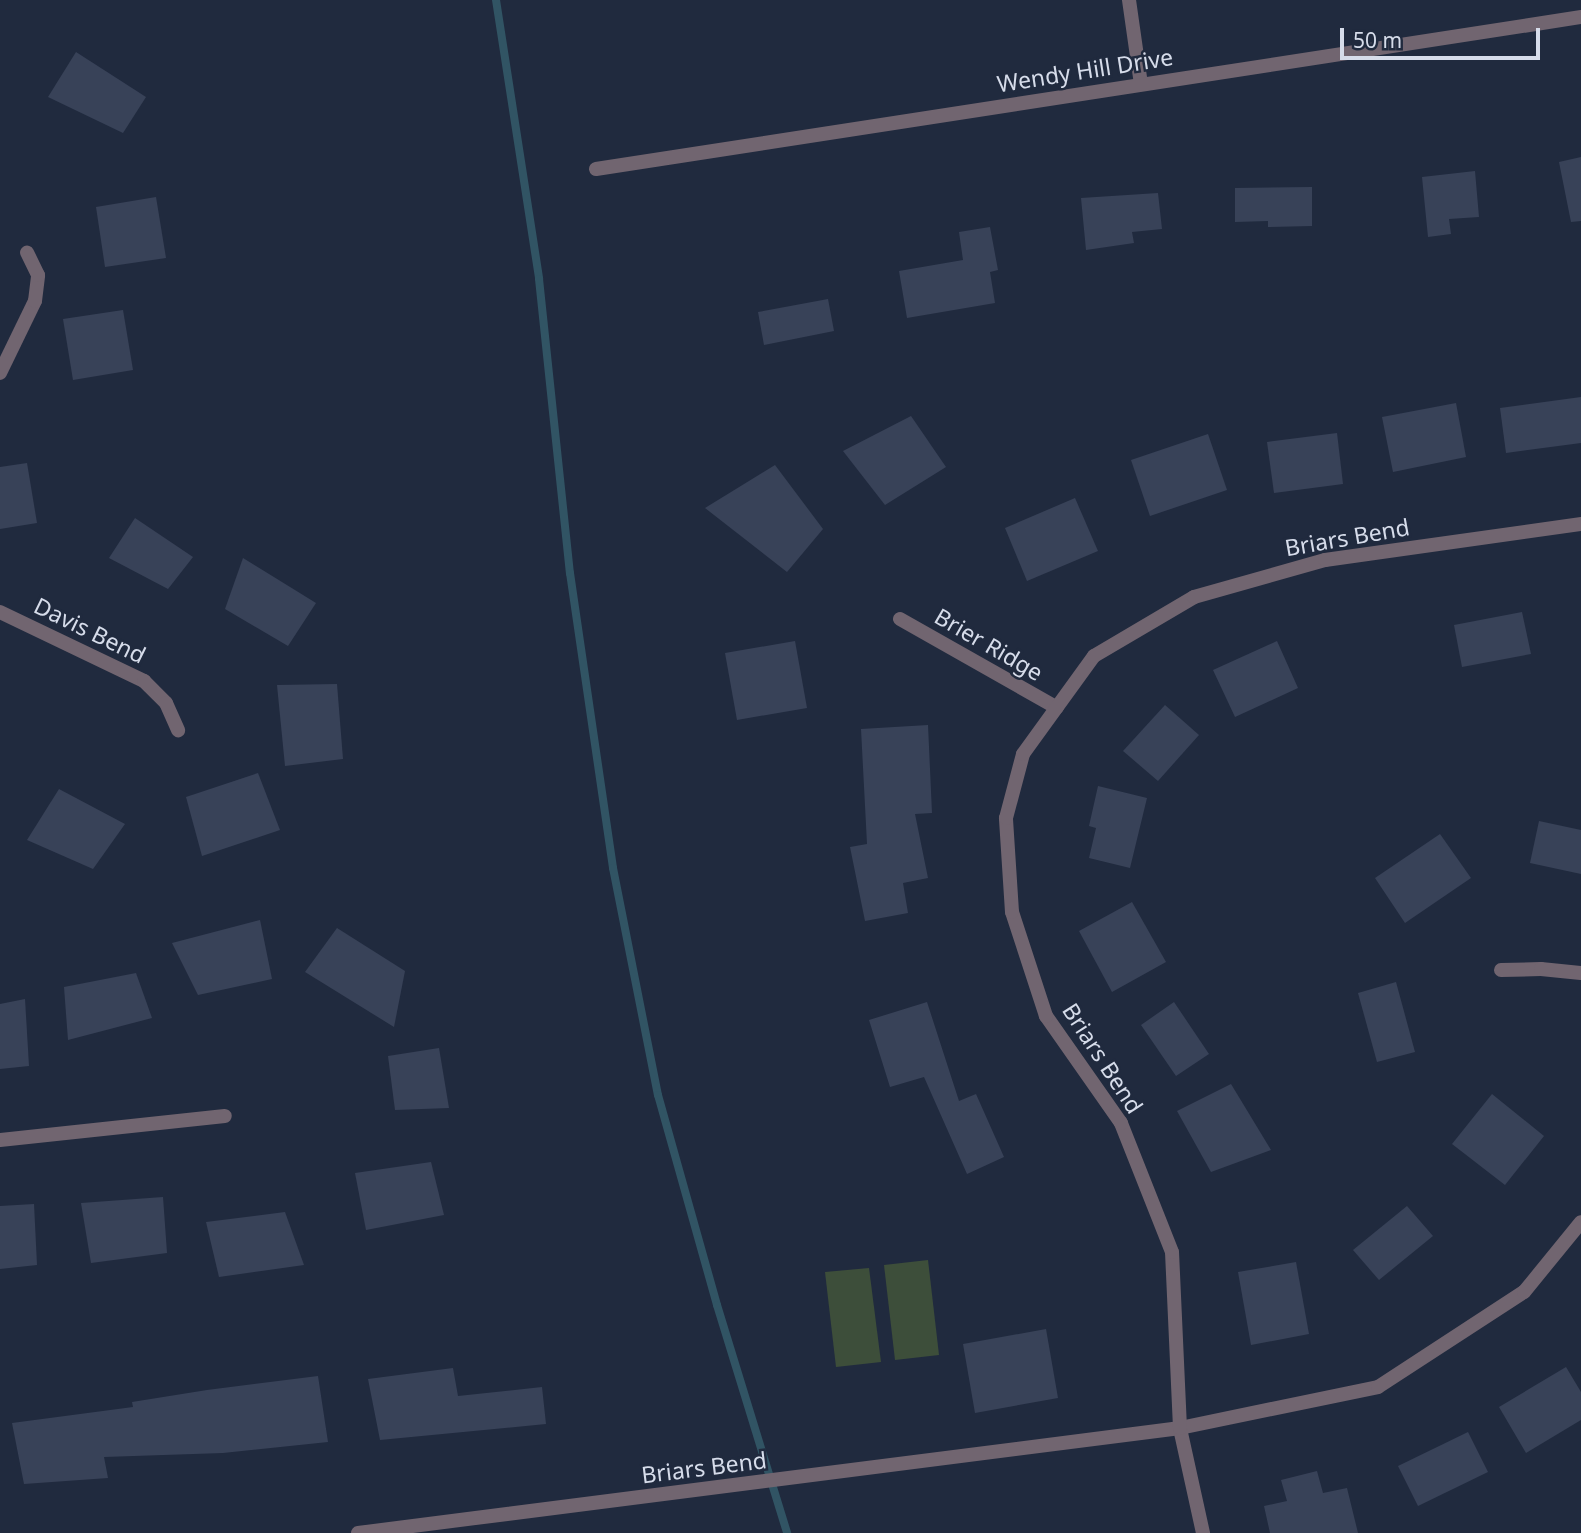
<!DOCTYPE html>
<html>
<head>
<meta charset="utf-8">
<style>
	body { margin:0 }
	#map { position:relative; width:1581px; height:1533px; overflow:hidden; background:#202a3e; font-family:"Noto Sans",sans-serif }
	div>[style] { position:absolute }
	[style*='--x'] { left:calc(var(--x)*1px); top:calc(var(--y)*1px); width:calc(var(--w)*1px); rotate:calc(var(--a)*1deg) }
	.green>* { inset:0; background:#3d4e3a }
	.stream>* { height:8px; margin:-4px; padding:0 4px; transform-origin:4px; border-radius:4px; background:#315464 }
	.building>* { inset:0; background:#384258 }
	.street>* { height:14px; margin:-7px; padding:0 7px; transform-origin:7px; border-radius:7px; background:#716570 }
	span { translate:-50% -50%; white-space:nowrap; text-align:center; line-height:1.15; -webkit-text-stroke:5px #202a3e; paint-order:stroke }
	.street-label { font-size:23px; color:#d6dcea }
	.scale { position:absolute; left:1340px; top:28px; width:200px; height:32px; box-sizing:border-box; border:4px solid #d6dcea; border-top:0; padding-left:9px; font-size:21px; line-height:24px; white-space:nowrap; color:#d6dcea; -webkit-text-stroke:5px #202a3e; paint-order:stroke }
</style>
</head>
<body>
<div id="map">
	<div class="green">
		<i style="clip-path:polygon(928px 1260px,939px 1355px,895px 1360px,884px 1265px)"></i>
		<i style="clip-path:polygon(869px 1268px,881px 1362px,836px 1367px,825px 1272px)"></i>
	</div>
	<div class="stream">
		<i style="--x:496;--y:0;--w:282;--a:81.2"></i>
		<i style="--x:539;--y:279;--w:296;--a:84"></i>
		<i style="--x:570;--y:573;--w:298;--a:81.7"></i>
		<i style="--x:613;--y:868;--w:231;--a:78.8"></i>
		<i style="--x:658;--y:1095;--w:218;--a:74.3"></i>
		<i style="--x:717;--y:1305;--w:239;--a:72.9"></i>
	</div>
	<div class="building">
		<i style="clip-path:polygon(76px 52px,146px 97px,123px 133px,48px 97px)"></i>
		<i style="clip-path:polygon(1581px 157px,1581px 221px,1571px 222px,1559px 162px)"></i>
		<i style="clip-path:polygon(1475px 171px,1479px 217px,1449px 219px,1451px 234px,1428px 237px,1422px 177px)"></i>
		<i style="clip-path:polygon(1312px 187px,1312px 226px,1268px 227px,1268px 221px,1235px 222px,1235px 188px)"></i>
		<i style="clip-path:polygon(1158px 193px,1162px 229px,1132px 232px,1134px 243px,1086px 250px,1081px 198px)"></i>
		<i style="clip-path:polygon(156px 197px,166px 258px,105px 267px,96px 207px)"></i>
		<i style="clip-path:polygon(990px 227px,998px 270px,990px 272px,995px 303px,907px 318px,899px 271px,963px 260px,959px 232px)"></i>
		<i style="clip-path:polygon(828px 299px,834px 331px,764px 345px,758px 312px)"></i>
		<i style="clip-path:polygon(123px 310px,133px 370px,73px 380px,63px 319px)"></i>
		<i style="clip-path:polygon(1581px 397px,1581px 443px,1506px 453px,1500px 408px)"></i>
		<i style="clip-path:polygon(1456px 403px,1466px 457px,1393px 472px,1382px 417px)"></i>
		<i style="clip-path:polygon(911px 416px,946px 467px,885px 505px,843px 451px)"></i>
		<i style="clip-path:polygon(1337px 433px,1343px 484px,1274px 493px,1267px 442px)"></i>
		<i style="clip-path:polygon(1208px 434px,1227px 490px,1150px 516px,1131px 460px)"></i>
		<i style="clip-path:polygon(27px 463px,37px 523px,0 529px,0 467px)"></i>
		<i style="clip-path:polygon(775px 465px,823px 529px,787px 572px,705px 508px)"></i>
		<i style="clip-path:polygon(1075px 498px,1098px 551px,1027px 581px,1005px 528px)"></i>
		<i style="clip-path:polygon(135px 518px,193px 557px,168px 589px,109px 558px)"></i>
		<i style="clip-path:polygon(243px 558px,316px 603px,288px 646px,225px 609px)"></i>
		<i style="clip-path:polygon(1522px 612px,1531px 654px,1462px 667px,1454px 625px)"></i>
		<i style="clip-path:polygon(795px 641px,807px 708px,737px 720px,725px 653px)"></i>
		<i style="clip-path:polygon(1277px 641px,1298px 688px,1235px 717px,1213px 670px)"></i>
		<i style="clip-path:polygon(337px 684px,343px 759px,285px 766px,277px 685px)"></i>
		<i style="clip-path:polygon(1165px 705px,1199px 735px,1158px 781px,1123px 751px)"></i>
		<i style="clip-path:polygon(928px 725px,932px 813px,915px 814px,928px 878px,903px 883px,908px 913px,865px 921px,850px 847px,867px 844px,861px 729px)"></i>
		<i style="clip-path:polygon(258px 773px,280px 830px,202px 856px,186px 797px)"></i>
		<i style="clip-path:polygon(1098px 786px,1147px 798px,1130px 868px,1089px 858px,1096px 828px,1089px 826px)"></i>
		<i style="clip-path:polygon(59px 789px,125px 824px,93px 869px,27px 840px)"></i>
		<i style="clip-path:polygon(1539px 821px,1581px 830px,1581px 874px,1530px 863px)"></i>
		<i style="clip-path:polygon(1440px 834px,1471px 878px,1405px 923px,1375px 878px)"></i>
		<i style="clip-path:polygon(1132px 902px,1166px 962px,1112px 992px,1079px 931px)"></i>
		<i style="clip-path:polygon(260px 920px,272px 979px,198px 995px,172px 943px)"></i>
		<i style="clip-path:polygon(337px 928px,405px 971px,394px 1027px,305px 972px)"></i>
		<i style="clip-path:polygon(136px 973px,152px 1018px,68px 1040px,64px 987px)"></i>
		<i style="clip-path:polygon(1396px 982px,1415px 1052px,1377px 1062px,1358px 993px)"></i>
		<i style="clip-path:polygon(25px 999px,29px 1066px,0 1069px,0 1004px)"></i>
		<i style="clip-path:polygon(927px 1002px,959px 1101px,976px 1094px,1004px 1157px,967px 1174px,924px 1077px,890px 1087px,869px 1020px)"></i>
		<i style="clip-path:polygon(1174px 1002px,1209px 1054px,1176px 1076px,1141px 1025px)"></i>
		<i style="clip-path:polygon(439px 1048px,449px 1108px,395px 1110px,388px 1056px)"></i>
		<i style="clip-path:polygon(1231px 1084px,1271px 1150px,1211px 1172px,1177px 1111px)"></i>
		<i style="clip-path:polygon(1492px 1094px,1544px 1136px,1505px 1185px,1452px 1144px)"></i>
		<i style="clip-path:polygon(431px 1162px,444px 1215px,366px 1230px,355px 1173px)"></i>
		<i style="clip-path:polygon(163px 1197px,167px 1253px,91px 1263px,81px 1203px)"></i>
		<i style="clip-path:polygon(34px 1204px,37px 1265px,0 1269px,0 1206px)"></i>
		<i style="clip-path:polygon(1407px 1206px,1433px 1236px,1379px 1280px,1353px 1250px)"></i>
		<i style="clip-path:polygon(285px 1212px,304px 1265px,219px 1277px,206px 1222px)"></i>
		<i style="clip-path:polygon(1296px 1262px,1309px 1334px,1251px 1345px,1238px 1272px)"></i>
		<i style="clip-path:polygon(1046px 1329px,1058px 1398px,975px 1413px,963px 1344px)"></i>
		<i style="clip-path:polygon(1566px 1367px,1581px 1392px,1581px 1420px,1526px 1453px,1499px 1407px)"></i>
		<i style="clip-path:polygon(453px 1368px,458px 1396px,542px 1387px,546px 1424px,380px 1440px,368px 1379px)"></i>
		<i style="clip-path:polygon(318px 1376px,328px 1442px,223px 1453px,104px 1457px,108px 1478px,24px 1484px,12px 1423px,133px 1407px,132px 1402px,207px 1390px)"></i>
		<i style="clip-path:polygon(1468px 1432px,1488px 1472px,1418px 1506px,1398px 1466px)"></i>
		<i style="clip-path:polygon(1317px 1471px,1323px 1493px,1347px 1488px,1358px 1533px,1270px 1533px,1264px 1506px,1287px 1501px,1281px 1480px)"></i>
	</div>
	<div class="street">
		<i style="--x:1129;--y:0;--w:85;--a:81.9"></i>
		<i style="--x:596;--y:169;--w:997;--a:-8.77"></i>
		<i style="--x:0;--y:373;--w:80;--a:-64.1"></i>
		<i style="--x:35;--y:301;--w:26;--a:-83"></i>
		<i style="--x:38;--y:275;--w:25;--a:-116"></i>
		<i style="--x:0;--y:612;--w:160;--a:25.6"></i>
		<i style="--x:144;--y:681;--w:31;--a:45"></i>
		<i style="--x:166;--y:703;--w:30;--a:66"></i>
		<i style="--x:900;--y:619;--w:180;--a:29.5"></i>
		<i style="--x:1501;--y:970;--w:40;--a:-1.4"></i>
		<i style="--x:1541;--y:969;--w:40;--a:5.7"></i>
		<i style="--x:0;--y:1140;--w:226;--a:-6.1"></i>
		<i style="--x:358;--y:1533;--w:829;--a:-7.28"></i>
		<i style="--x:1180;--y:1428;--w:202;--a:-11.7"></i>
		<i style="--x:1378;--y:1387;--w:174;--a:-33.1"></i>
		<i style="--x:1524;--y:1292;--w:90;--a:-50.8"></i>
		<i style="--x:1203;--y:1533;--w:107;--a:-102.4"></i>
		<i style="--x:1180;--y:1428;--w:176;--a:-92.6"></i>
		<i style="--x:1172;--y:1252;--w:139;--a:-111.6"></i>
		<i style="--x:1121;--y:1123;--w:131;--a:-125"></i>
		<i style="--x:1046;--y:1016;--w:109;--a:-108.1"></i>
		<i style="--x:1012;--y:912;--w:94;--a:-93.7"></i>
		<i style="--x:1006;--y:818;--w:66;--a:-75.1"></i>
		<i style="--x:1023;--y:754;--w:121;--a:-54.1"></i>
		<i style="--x:1094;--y:656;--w:116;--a:-30.5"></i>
		<i style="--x:1194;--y:597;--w:136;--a:-15.8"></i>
		<i style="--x:1325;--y:560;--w:259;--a:-8"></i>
	</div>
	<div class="street-label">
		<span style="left:1085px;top:70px;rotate:-9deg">Wendy Hill Drive</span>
		<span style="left:1347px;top:537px;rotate:-10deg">Briars Bend</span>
		<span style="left:90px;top:630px;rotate:26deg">Davis Bend</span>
		<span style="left:989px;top:644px;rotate:30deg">Brier Ridge</span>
		<span style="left:1103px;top:1058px;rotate:57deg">Briars Bend</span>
		<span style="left:704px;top:1467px;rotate:-7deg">Briars Bend</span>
	</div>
	<div class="scale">50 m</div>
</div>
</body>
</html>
